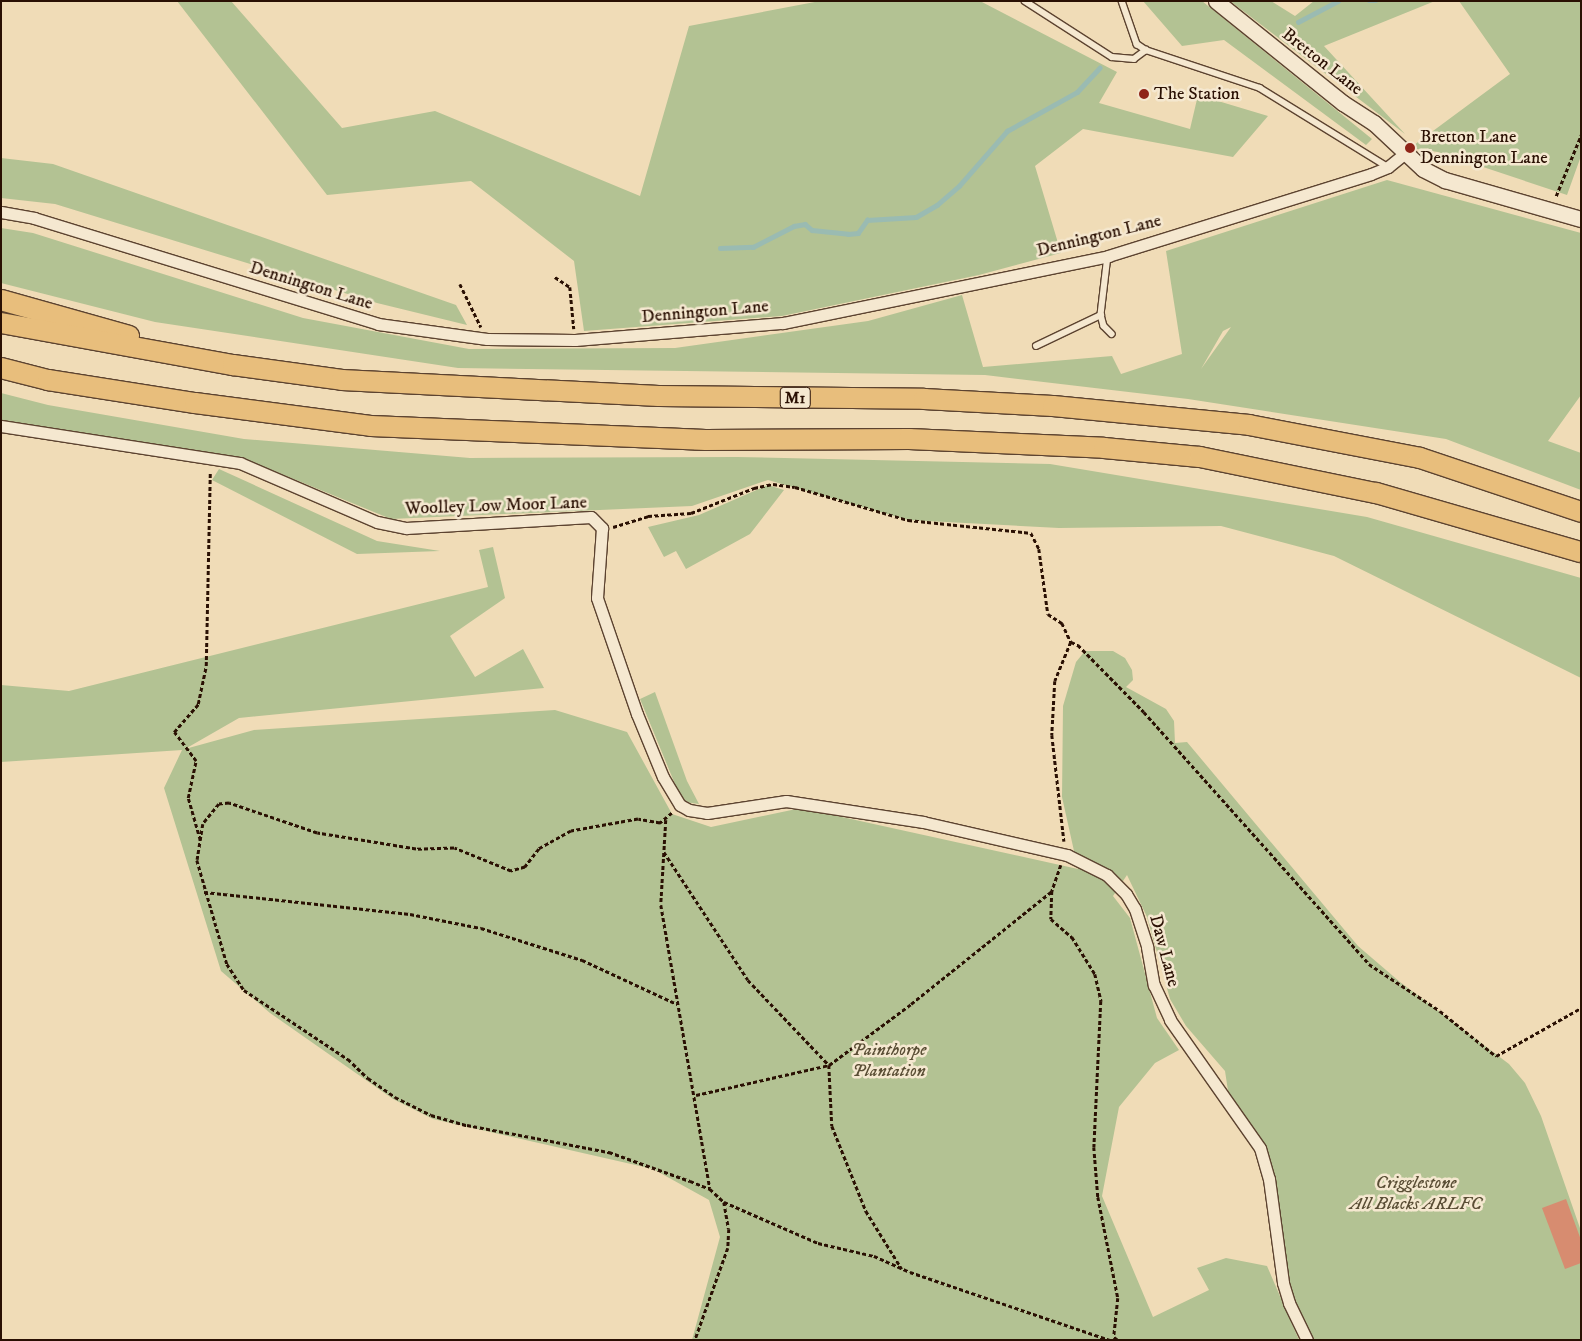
<!DOCTYPE html>
<html>
<head>
<meta charset="utf-8">
<style>
	body { margin:0 }
	#map { position:relative; width:1582px; height:1341px; overflow:hidden; background:#f0dcb7; font-family:"IM FELL DW Pica",serif }
	div>[style] { position:absolute }
	[style*='--x'] { left:calc(var(--x)*1px); top:calc(var(--y)*1px); width:calc(var(--w)*1px); rotate:calc(var(--a)*1deg) }
	.green>* { inset:0; background:#b3c293 }
	.stream>* { height:4.5px; margin:-2.25px; padding:0 2.25px; transform-origin:2.25px; border-radius:2.25px; background:#9abbb2 }
	.building>* { inset:0; background:#d78c70 }
	.path>* { height:2.5px; margin-top:-1.25px; transform-origin:0; background:repeating-linear-gradient(90deg,#2a1003 0 4px,transparent 0 6.5px) }
	.roads { filter:drop-shadow(1px 0 #5c4330) drop-shadow(-1px 0 #5c4330) drop-shadow(0 1px #5c4330) drop-shadow(0 -1px #5c4330) }
	.lane>* { height:5.5px; margin:-2.75px; padding:0 2.75px; transform-origin:2.75px; border-radius:2.75px; background:#f5e8d0 }
	.street>* { height:11px; margin:-5.5px; padding:0 5.5px; transform-origin:5.5px; border-radius:5.5px; background:#f5e8d0 }
	.secondary>* { height:15px; margin:-7.5px; padding:0 7.5px; transform-origin:7.5px; border-radius:7.5px; background:#f5e8d0 }
	.highway>* { height:20px; margin:-10px; padding:0 10px; transform-origin:10px; border-radius:10px; background:#e8be7c }
	.dots>* { width:14px; height:14px; translate:-50% -50%; box-sizing:border-box; border:2px solid #f5e8d0; border-radius:50% }
	span { translate:-50% -50%; white-space:nowrap; text-align:center; line-height:1.15; -webkit-text-stroke:5px #f5e8d0; paint-order:stroke }
	.shield-label span { padding:1px 4px; background:#f5e8d0; border:1px solid; border-radius:4px; -webkit-text-stroke-width:0 }
	.shield-label { font-size:16px; color:#2a1003; font-weight:700 }
	.street-label { font-size:18px; color:#2a1003 }
	.poi-label { font-size:18px; color:#2a1003 }
	.left { translate:0 -50%; text-align:left }
	.park-label { font-size:18px; color:#5a4e35; font-style:italic }
	.frame { position:absolute; inset:0; border:2px solid #2a1003; pointer-events:none }
</style>
</head>
<body>
<div id="map">
	<div class="green">
		<i style="clip-path:polygon(177px 1px,231px 1px,342px 128px,435px 111px,640px 196px,689px 26px,820px 1px,980px 1px,1117px 72px,1099px 103px,1190px 129px,1198px 95px,1268px 116px,1233px 157px,1083px 129px,1035px 166px,1061px 253px,979px 275px,782px 316px,584px 331px,574px 261px,471px 181px,327px 195px)"></i>
		<i style="clip-path:polygon(1143px 1px,1202px 1px,1372px 139px,1366px 145px,1224px 40px,1182px 46px)"></i>
		<i style="clip-path:polygon(1230px 1px,1271px 1px,1295px 16px,1314px 1px,1435px 1px,1324px 46px,1405px 134px)"></i>
		<i style="clip-path:polygon(1459px 1px,1581px 1px,1581px 156px,1567px 195px,1438px 152px,1410px 148px,1510px 74px)"></i>
		<i style="clip-path:polygon(1px 158px,53px 164px,456px 305px,467px 325px,377px 303px,55px 204px,1px 198px)"></i>
		<i style="clip-path:polygon(evenodd,1387px 180px,1581px 233px,1581px 395px,1548px 441px,1581px 453px,1581px 490px,1446px 439px,1188px 399px,985px 375px,458px 368px,155px 322px,1px 283px,1px 228px,33px 233px,303px 318px,469px 349px,675px 348px,868px 321px,962px 295px,983px 367px,1112px 356px,1121px 374px,1182px 354px,1166px 251px,1387px 180px,1231px 327px,1201px 369px,1223px 331px,1231px 327px)"></i>
		<i style="clip-path:polygon(1px 393px,48px 405px,244px 439px,470px 458px,737px 457px,1050px 464px,1367px 517px,1581px 578px,1581px 678px,1334px 556px,1221px 526px,1059px 528px,908px 520px,768px 480px,692px 506px,391px 519px,240px 457px,1px 420px)"></i>
		<i style="clip-path:polygon(219px 469px,377px 541px,440px 551px,357px 554px,212px 480px)"></i>
		<i style="clip-path:polygon(768px 485px,784px 490px,750px 534px,686px 569px,676px 551px,664px 557px,648px 527px,699px 515px)"></i>
		<i style="clip-path:polygon(493px 547px,505px 598px,450px 636px,475px 677px,523px 649px,544px 688px,239px 718px,185px 749px,254px 730px,555px 710px,627px 732px,672px 814px,711px 827px,801px 808px,1078px 869px,1062px 797px,1063px 706px,1076px 662px,1085px 651px,1113px 651px,1125px 658px,1132px 670px,1133px 680px,1126px 687px,1166px 709px,1174px 721px,1175px 743px,1187px 742px,1358px 946px,1400px 982px,1509px 1064px,1525px 1083px,1541px 1116px,1581px 1231px,1581px 1340px,1307px 1340px,1289px 1303px,1260px 1148px,1230px 1104px,1225px 1071px,1186px 1026px,1170px 999px,1147px 917px,1127px 875px,1113px 896px,1130px 918px,1157px 1018px,1179px 1050px,1155px 1063px,1119px 1107px,1102px 1196px,1153px 1317px,1209px 1290px,1197px 1268px,1226px 1258px,1267px 1266px,1299px 1340px,692px 1340px,720px 1237px,709px 1200px,653px 1169px,433px 1119px,393px 1099px,270px 1013px,221px 971px,164px 788px,182px 750px,1px 762px,1px 685px,69px 691px,488px 587px,479px 550px)"></i>
		<i style="clip-path:polygon(655px 692px,687px 781px,699px 804px,685px 802px,677px 789px,640px 699px)"></i>
	</div>
	<div class="stream">
		<i style="--x:1369;--y:1;--w:7;--a:0"></i>
		<i style="--x:1298;--y:22;--w:45;--a:-27.7"></i>
		<i style="--x:720;--y:248;--w:33;--a:-2"></i>
		<i style="--x:753;--y:247;--w:46;--a:-27.1"></i>
		<i style="--x:794;--y:226;--w:11;--a:-10"></i>
		<i style="--x:805;--y:224;--w:9;--a:41"></i>
		<i style="--x:812;--y:230;--w:36;--a:6"></i>
		<i style="--x:848;--y:234;--w:10;--a:-6"></i>
		<i style="--x:858;--y:233;--w:16;--a:-55"></i>
		<i style="--x:867;--y:220;--w:49;--a:-3.5"></i>
		<i style="--x:916;--y:217;--w:24;--a:-30"></i>
		<i style="--x:937;--y:205;--w:29;--a:-41"></i>
		<i style="--x:959;--y:186;--w:73;--a:-48.9"></i>
		<i style="--x:1007;--y:131;--w:80;--a:-29.1"></i>
		<i style="--x:1077;--y:92;--w:33;--a:-47"></i>
	</div>
	<div class="building">
		<i style="clip-path:polygon(1566px 1199px,1581px 1240px,1581px 1263px,1565px 1269px,1542px 1208px)"></i>
	</div>
	<div class="path">
		<i style="--x:1556;--y:196;--w:66;--a:-67.7"></i>
		<i style="--x:555;--y:277;--w:18;--a:34"></i>
		<i style="--x:570;--y:287;--w:42;--a:84.6"></i>
		<i style="--x:460;--y:284;--w:48;--a:64"></i>
		<i style="--x:613;--y:527;--w:37;--a:-17"></i>
		<i style="--x:648;--y:516;--w:43;--a:-4"></i>
		<i style="--x:691;--y:513;--w:68;--a:-21.6"></i>
		<i style="--x:754;--y:488;--w:19;--a:-12"></i>
		<i style="--x:773;--y:484;--w:22;--a:8"></i>
		<i style="--x:795;--y:487;--w:118;--a:16.3"></i>
		<i style="--x:908;--y:520;--w:124;--a:6"></i>
		<i style="--x:1031;--y:533;--w:18;--a:63"></i>
		<i style="--x:1039;--y:549;--w:66;--a:82.1"></i>
		<i style="--x:1048;--y:614;--w:17;--a:33"></i>
		<i style="--x:1062;--y:623;--w:21;--a:65"></i>
		<i style="--x:1071;--y:642;--w:42;--a:112.3"></i>
		<i style="--x:1055;--y:681;--w:54;--a:93.2"></i>
		<i style="--x:1052;--y:735;--w:107;--a:83.5"></i>
		<i style="--x:1071;--y:642;--w:8;--a:23"></i>
		<i style="--x:1078;--y:645;--w:94;--a:45.4"></i>
		<i style="--x:1144;--y:712;--w:338;--a:48.2"></i>
		<i style="--x:1369;--y:964;--w:85;--a:33.5"></i>
		<i style="--x:1440;--y:1011;--w:72;--a:38.8"></i>
		<i style="--x:1496;--y:1056;--w:98;--a:-29.5"></i>
		<i style="--x:672;--y:813;--w:16;--a:140"></i>
		<i style="--x:660;--y:823;--w:22;--a:-170"></i>
		<i style="--x:638;--y:819;--w:68;--a:169.8"></i>
		<i style="--x:571;--y:831;--w:37;--a:151"></i>
		<i style="--x:539;--y:849;--w:23;--a:128"></i>
		<i style="--x:525;--y:867;--w:15;--a:164"></i>
		<i style="--x:511;--y:871;--w:61;--a:-158"></i>
		<i style="--x:454;--y:848;--w:38;--a:178"></i>
		<i style="--x:416;--y:849;--w:100;--a:-170.8"></i>
		<i style="--x:317;--y:833;--w:93;--a:-161.2"></i>
		<i style="--x:229;--y:803;--w:10;--a:174"></i>
		<i style="--x:219;--y:804;--w:26;--a:129"></i>
		<i style="--x:203;--y:824;--w:36;--a:99"></i>
		<i style="--x:197;--y:860;--w:108;--a:73.9"></i>
		<i style="--x:227;--y:964;--w:31;--a:57"></i>
		<i style="--x:244;--y:990;--w:125;--a:33.6"></i>
		<i style="--x:348;--y:1059;--w:28;--a:44"></i>
		<i style="--x:368;--y:1078;--w:33;--a:35"></i>
		<i style="--x:395;--y:1097;--w:40;--a:26.6"></i>
		<i style="--x:431;--y:1115;--w:37;--a:16"></i>
		<i style="--x:467;--y:1125;--w:145;--a:10.8"></i>
		<i style="--x:609;--y:1152;--w:86;--a:19.7"></i>
		<i style="--x:690;--y:1181;--w:22;--a:22"></i>
		<i style="--x:710;--y:1189;--w:19;--a:43"></i>
		<i style="--x:724;--y:1202;--w:27;--a:80"></i>
		<i style="--x:729;--y:1229;--w:19;--a:93"></i>
		<i style="--x:728;--y:1248;--w:98;--a:109.7"></i>
		<i style="--x:666;--y:820;--w:85;--a:93.4"></i>
		<i style="--x:661;--y:905;--w:287;--a:80.2"></i>
		<i style="--x:200;--y:840;--w:44;--a:-105.9"></i>
		<i style="--x:188;--y:798;--w:38;--a:-78"></i>
		<i style="--x:196;--y:761;--w:36;--a:-127"></i>
		<i style="--x:174;--y:732;--w:37;--a:-49"></i>
		<i style="--x:198;--y:704;--w:39;--a:-78"></i>
		<i style="--x:206;--y:666;--w:195;--a:-88.8"></i>
		<i style="--x:664;--y:852;--w:153;--a:56.7"></i>
		<i style="--x:748;--y:980;--w:117;--a:46.4"></i>
		<i style="--x:829;--y:1065;--w:61;--a:87.2"></i>
		<i style="--x:832;--y:1126;--w:92;--a:68.2"></i>
		<i style="--x:866;--y:1211;--w:68;--a:58.2"></i>
		<i style="--x:1061;--y:865;--w:28;--a:109"></i>
		<i style="--x:1052;--y:891;--w:28;--a:92"></i>
		<i style="--x:1051;--y:919;--w:28;--a:41"></i>
		<i style="--x:1072;--y:937;--w:44;--a:58.1"></i>
		<i style="--x:1095;--y:974;--w:28;--a:77"></i>
		<i style="--x:1101;--y:1001;--w:146;--a:92.7"></i>
		<i style="--x:1094;--y:1147;--w:50;--a:85.4"></i>
		<i style="--x:1098;--y:1197;--w:103;--a:78.8"></i>
		<i style="--x:1118;--y:1298;--w:39;--a:96"></i>
		<i style="--x:1114;--y:1337;--w:5;--a:37"></i>
		<i style="--x:204;--y:892;--w:207;--a:6.1"></i>
		<i style="--x:410;--y:914;--w:72;--a:11.2"></i>
		<i style="--x:481;--y:928;--w:106;--a:17.6"></i>
		<i style="--x:582;--y:960;--w:105;--a:24.9"></i>
		<i style="--x:696;--y:1095;--w:136;--a:-12.7"></i>
		<i style="--x:829;--y:1065;--w:102;--a:-36.6"></i>
		<i style="--x:911;--y:1004;--w:181;--a:-38.7"></i>
		<i style="--x:724;--y:1202;--w:103;--a:23.6"></i>
		<i style="--x:818;--y:1243;--w:57;--a:13.1"></i>
		<i style="--x:874;--y:1256;--w:39;--a:24"></i>
		<i style="--x:910;--y:1272;--w:211;--a:18.8"></i>
	</div>
	<div class="roads">
		<div class="lane">
			<i style="--x:1025;--y:1;--w:103;--a:32.8"></i>
			<i style="--x:1112;--y:57;--w:22;--a:5"></i>
			<i style="--x:1134;--y:59;--w:15;--a:-37"></i>
			<i style="--x:1122;--y:1;--w:46;--a:70.8"></i>
			<i style="--x:1137;--y:44;--w:11;--a:34"></i>
			<i style="--x:1146;--y:50;--w:120;--a:18.4"></i>
			<i style="--x:1260;--y:88;--w:150;--a:31.7"></i>
			<i style="--x:1108;--y:256;--w:59;--a:96.8"></i>
			<i style="--x:1101;--y:315;--w:11;--a:75"></i>
			<i style="--x:1104;--y:326;--w:11;--a:45"></i>
			<i style="--x:1036;--y:346;--w:72;--a:-25.5"></i>
		</div>
		<div class="street">
			<i style="--x:1;--y:212;--w:34;--a:10"></i>
			<i style="--x:34;--y:218;--w:360;--a:17.1"></i>
			<i style="--x:378;--y:324;--w:110;--a:7.8"></i>
			<i style="--x:487;--y:339;--w:88;--a:0.7"></i>
			<i style="--x:575;--y:340;--w:209;--a:-4.7"></i>
			<i style="--x:783;--y:323;--w:332;--a:-11.6"></i>
			<i style="--x:1108;--y:256;--w:275;--a:-17.3"></i>
			<i style="--x:1371;--y:174;--w:18;--a:-22"></i>
			<i style="--x:1388;--y:167;--w:21;--a:-39"></i>
			<i style="--x:1;--y:426;--w:242;--a:8.8"></i>
			<i style="--x:240;--y:463;--w:149;--a:23.3"></i>
			<i style="--x:377;--y:522;--w:30;--a:12"></i>
			<i style="--x:406;--y:528;--w:185;--a:-3.4"></i>
			<i style="--x:591;--y:517;--w:16;--a:45"></i>
			<i style="--x:602;--y:528;--w:70;--a:94.1"></i>
			<i style="--x:597;--y:598;--w:123;--a:71"></i>
			<i style="--x:637;--y:714;--w:68;--a:67.6"></i>
			<i style="--x:663;--y:777;--w:33;--a:59"></i>
			<i style="--x:680;--y:805;--w:10;--a:29"></i>
			<i style="--x:689;--y:810;--w:18;--a:9"></i>
			<i style="--x:707;--y:813;--w:80;--a:-8.6"></i>
			<i style="--x:786;--y:801;--w:139;--a:8.7"></i>
			<i style="--x:923;--y:822;--w:148;--a:12.9"></i>
			<i style="--x:1067;--y:855;--w:45;--a:26.6"></i>
			<i style="--x:1107;--y:875;--w:27;--a:45"></i>
			<i style="--x:1126;--y:894;--w:17;--a:59"></i>
			<i style="--x:1135;--y:909;--w:40;--a:72"></i>
			<i style="--x:1147;--y:947;--w:39;--a:80"></i>
			<i style="--x:1154;--y:985;--w:38;--a:65"></i>
			<i style="--x:1170;--y:1020;--w:156;--a:54.9"></i>
			<i style="--x:1260;--y:1148;--w:32;--a:74"></i>
			<i style="--x:1269;--y:1179;--w:105;--a:82.3"></i>
			<i style="--x:1283;--y:1283;--w:21;--a:73"></i>
			<i style="--x:1289;--y:1303;--w:41;--a:64.1"></i>
		</div>
		<div class="secondary">
			<i style="--x:1216;--y:1;--w:163;--a:38.8"></i>
			<i style="--x:1343;--y:103;--w:37;--a:33"></i>
			<i style="--x:1374;--y:123;--w:67;--a:43.2"></i>
			<i style="--x:1423;--y:169;--w:25;--a:27"></i>
			<i style="--x:1445;--y:180;--w:141;--a:16"></i>
		</div>
		<div class="highway">
			<i style="--x:1;--y:300;--w:133;--a:15.7"></i>
			<i style="--x:1;--y:323;--w:236;--a:10.3"></i>
			<i style="--x:233;--y:365;--w:110;--a:7.8"></i>
			<i style="--x:342;--y:380;--w:317;--a:2.9"></i>
			<i style="--x:659;--y:396;--w:265;--a:0.6"></i>
			<i style="--x:924;--y:399;--w:129;--a:3.1"></i>
			<i style="--x:1053;--y:406;--w:197;--a:5.5"></i>
			<i style="--x:1249;--y:425;--w:174;--a:10.9"></i>
			<i style="--x:1420;--y:458;--w:170;--a:18.5"></i>
			<i style="--x:1;--y:368;--w:49;--a:14.3"></i>
			<i style="--x:48;--y:380;--w:149;--a:8.9"></i>
			<i style="--x:195;--y:403;--w:177;--a:7.4"></i>
			<i style="--x:371;--y:426;--w:335;--a:2.4"></i>
			<i style="--x:706;--y:440;--w:203;--a:-0.3"></i>
			<i style="--x:909;--y:439;--w:195;--a:2.6"></i>
			<i style="--x:1104;--y:448;--w:96;--a:5.4"></i>
			<i style="--x:1200;--y:457;--w:180;--a:11.6"></i>
			<i style="--x:1376;--y:493;--w:213;--a:16.1"></i>
		</div>
	</div>
	<div class="dots">
		<i style="left:1144px;top:94px;background:#8f2418"></i>
		<i style="left:1410px;top:148px;background:#8f2418"></i>
	</div>
	<div class="shield-label">
		<span style="left:795px;top:398px">M1</span>
	</div>
	<div class="street-label">
		<span style="left:1322px;top:62px;rotate:38deg">Bretton Lane</span>
		<span style="left:1099px;top:236px;rotate:-14deg">Dennington Lane</span>
		<span style="left:311px;top:286px;rotate:17deg">Dennington Lane</span>
		<span style="left:705px;top:312px;rotate:-5deg">Dennington Lane</span>
		<span style="left:496px;top:506px;rotate:-2deg">Woolley Low Moor Lane</span>
		<span style="left:1164px;top:951px;rotate:75deg">Daw Lane</span>
	</div>
	<div class="poi-label">
		<span class="left" style="left:1154px;top:94px">The Station</span>
		<span class="left" style="left:1420px;top:148px">Bretton Lane<br>Dennington Lane</span>
	</div>
	<div class="park-label">
		<span style="left:889px;top:1061px">Painthorpe<br>Plantation</span>
		<span style="left:1416px;top:1194px">Crigglestone<br>All Blacks ARLFC</span>
	</div>
	<div class="frame"></div>
</div>
</body>
</html>
